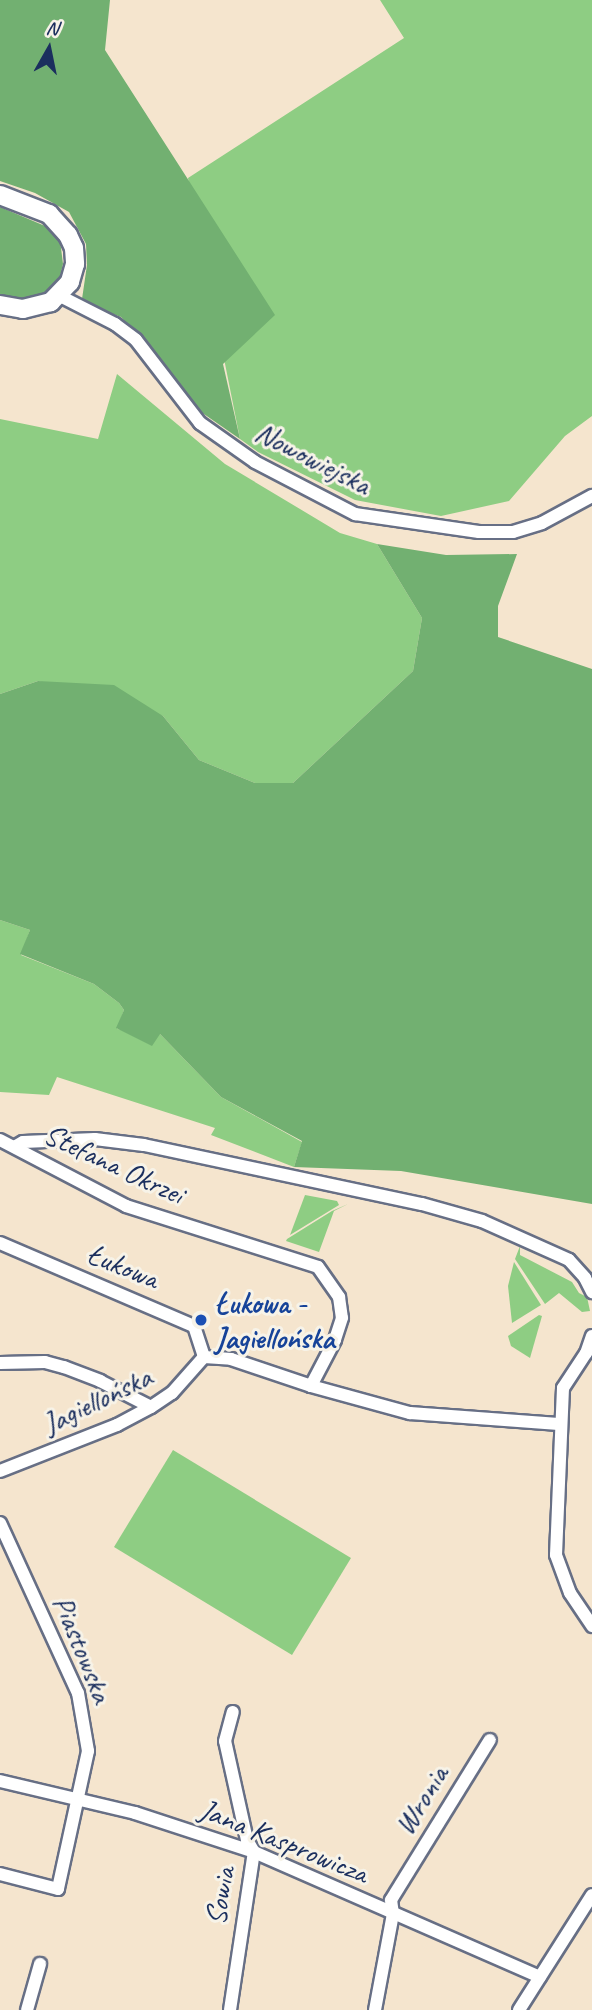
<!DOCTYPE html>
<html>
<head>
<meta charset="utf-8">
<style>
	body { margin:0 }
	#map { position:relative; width:592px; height:2010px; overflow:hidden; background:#f5e5ce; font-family:Caveat,sans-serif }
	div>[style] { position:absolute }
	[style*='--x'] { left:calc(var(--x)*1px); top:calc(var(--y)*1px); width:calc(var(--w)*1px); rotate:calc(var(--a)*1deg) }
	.green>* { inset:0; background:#8ecd83 }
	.forest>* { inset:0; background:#72b071 }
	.roads { filter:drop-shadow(2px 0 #676f85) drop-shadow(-2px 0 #676f85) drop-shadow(0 2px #676f85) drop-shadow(0 -2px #676f85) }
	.street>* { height:12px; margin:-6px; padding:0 6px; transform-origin:6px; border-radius:6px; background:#fff }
	.secondary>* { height:18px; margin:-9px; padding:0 9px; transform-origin:9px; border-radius:9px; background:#fff }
	.dots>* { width:19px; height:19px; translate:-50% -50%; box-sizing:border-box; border:4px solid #f7f3e8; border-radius:50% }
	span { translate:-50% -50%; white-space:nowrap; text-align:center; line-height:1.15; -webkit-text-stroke:6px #f7f3e8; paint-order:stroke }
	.street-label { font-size:30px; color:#1b2f5e }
	.transit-label { font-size:30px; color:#164399; font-weight:700 }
	.left { translate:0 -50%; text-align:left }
	.north { position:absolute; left:14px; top:14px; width:70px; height:70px; -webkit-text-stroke:5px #f7f3e8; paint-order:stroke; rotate:9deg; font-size:19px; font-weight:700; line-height:28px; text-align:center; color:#1b2f5e }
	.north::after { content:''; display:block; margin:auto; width:24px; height:32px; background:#1b2f5e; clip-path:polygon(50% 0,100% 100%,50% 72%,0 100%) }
</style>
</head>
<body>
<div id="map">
	<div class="green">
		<i style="clip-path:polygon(380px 0,592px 0,592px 416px,565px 436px,509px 501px,441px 516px,355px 500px,258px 452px,240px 439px,188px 178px,404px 38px)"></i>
		<i style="clip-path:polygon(117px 374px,225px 464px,340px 533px,377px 544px,422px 618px,413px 671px,293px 783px,255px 783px,199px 760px,163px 716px,38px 681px,0 694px,0 419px,98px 439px)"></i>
		<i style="clip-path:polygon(0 920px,30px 930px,21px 955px,94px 984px,119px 1003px,124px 1010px,117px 1029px,160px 1034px,221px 1097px,302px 1142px,294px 1167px,211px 1135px,215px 1128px,57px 1077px,49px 1095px,0 1092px)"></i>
		<i style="clip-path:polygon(305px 1195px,337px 1201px,339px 1205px,290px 1235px)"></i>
		<i style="clip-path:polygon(348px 1204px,334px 1211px,319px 1252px,286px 1241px,287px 1239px,332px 1211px)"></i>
		<i style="clip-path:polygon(520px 1246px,520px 1255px,572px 1282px,579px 1293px,587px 1297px,590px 1311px,582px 1312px,559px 1293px,545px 1304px,515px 1259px)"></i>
		<i style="clip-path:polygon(514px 1262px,541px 1305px,512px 1323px,508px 1286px)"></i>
		<i style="clip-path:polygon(539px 1315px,542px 1316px,530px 1358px,511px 1346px,508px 1336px)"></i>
		<i style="clip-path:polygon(173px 1450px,351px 1558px,292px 1655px,114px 1547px)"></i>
	</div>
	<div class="forest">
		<i style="clip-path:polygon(0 0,110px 0,105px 50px,275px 315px,223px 364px,240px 439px,201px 412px,121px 317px,92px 306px,82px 299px,87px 265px,86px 244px,69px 212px,35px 193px,0 181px)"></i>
		<i style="clip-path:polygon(0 207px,45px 226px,60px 240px,63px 264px,59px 281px,51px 293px,32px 302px,0 294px)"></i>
		<i style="clip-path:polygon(377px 544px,446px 555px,517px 554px,498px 606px,498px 637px,592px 669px,592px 1204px,401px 1171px,294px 1167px,302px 1141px,221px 1097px,160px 1034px,152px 1046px,116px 1028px,124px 1010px,119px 1003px,94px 984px,20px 954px,30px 930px,0 920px,0 694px,38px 681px,114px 685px,163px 716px,199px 760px,255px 783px,293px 783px,413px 671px,422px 618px)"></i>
	</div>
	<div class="roads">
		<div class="street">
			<i style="--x:60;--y:296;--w:62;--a:27"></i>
			<i style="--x:115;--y:324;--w:26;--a:37"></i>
			<i style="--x:136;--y:340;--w:105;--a:52.4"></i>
			<i style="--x:200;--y:423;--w:67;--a:35.3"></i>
			<i style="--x:255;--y:462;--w:113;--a:27.5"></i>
			<i style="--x:355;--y:514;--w:125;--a:8.3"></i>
			<i style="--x:479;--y:532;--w:34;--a:0"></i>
			<i style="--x:513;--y:532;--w:30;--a:-17"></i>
			<i style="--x:542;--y:523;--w:57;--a:-28.4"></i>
			<i style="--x:0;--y:1140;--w:142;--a:27.6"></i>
			<i style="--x:126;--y:1206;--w:201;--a:17.6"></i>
			<i style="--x:318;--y:1267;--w:37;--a:55"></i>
			<i style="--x:339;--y:1297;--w:21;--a:82"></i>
			<i style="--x:342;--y:1318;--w:23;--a:108"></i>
			<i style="--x:335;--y:1340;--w:52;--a:117.6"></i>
			<i style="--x:16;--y:1146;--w:8;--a:-30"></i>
			<i style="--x:23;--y:1142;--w:72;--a:-2.4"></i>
			<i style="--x:95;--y:1139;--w:49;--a:7"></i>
			<i style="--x:144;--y:1145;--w:284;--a:12"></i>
			<i style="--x:422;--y:1204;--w:62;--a:15.8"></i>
			<i style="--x:482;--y:1221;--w:95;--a:24.1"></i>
			<i style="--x:569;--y:1260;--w:24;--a:48"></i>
			<i style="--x:585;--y:1278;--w:16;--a:63"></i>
			<i style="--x:0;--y:1243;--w:211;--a:23.2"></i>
			<i style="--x:194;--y:1326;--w:33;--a:72"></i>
			<i style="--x:592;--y:1336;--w:18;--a:109"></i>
			<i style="--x:586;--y:1353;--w:42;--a:123.3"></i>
			<i style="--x:563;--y:1388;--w:167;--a:92.4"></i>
			<i style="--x:556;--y:1555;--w:40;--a:69.8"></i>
			<i style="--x:570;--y:1593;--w:40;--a:56"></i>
			<i style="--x:204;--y:1357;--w:27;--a:4"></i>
			<i style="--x:231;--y:1359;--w:84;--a:18.6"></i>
			<i style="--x:311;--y:1386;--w:103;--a:15.3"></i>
			<i style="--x:410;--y:1413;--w:149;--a:4.2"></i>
			<i style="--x:0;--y:1363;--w:45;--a:-1.3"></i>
			<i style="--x:45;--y:1362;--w:20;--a:15"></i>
			<i style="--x:64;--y:1367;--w:39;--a:21"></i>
			<i style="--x:100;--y:1381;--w:57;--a:27"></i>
			<i style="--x:0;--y:1471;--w:126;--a:-21.5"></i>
			<i style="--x:117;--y:1425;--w:38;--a:-28"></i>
			<i style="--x:151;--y:1407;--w:25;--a:-34"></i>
			<i style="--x:172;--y:1393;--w:48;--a:-48.4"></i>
			<i style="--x:0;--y:1523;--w:187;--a:65.4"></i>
			<i style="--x:78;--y:1693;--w:59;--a:80.2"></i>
			<i style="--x:88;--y:1751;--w:141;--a:102.3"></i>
			<i style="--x:58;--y:1889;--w:60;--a:-165.5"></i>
			<i style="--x:0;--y:1781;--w:139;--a:13.3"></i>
			<i style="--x:135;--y:1813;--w:125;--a:18.1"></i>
			<i style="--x:254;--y:1852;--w:312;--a:23.6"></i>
			<i style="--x:27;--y:2010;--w:48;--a:-74.2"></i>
			<i style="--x:230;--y:2010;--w:160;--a:-81.4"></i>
			<i style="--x:254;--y:1852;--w:14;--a:-120"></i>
			<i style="--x:247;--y:1840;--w:101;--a:-102.5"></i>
			<i style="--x:225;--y:1741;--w:30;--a:-75"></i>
			<i style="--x:375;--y:2010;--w:98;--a:-79.4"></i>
			<i style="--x:393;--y:1914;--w:14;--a:-98"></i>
			<i style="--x:391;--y:1900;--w:188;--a:-58.3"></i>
			<i style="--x:519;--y:2010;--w:136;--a:-57.6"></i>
		</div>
		<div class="secondary">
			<i style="--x:0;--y:195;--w:53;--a:21.2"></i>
			<i style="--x:49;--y:214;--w:28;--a:48"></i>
			<i style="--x:68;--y:235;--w:14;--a:65"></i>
			<i style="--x:74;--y:248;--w:16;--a:86"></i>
			<i style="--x:75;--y:264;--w:19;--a:106"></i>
			<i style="--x:70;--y:282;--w:28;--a:134"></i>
			<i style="--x:51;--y:302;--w:29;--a:166"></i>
			<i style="--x:23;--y:309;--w:23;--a:-170"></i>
		</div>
	</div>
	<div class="dots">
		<i style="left:201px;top:1320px;background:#1a4fb4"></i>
	</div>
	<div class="street-label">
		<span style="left:313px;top:458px;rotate:27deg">Nowowiejska</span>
		<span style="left:114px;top:1164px;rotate:25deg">Stefana Okrzei</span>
		<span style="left:123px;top:1266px;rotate:22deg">Łukowa</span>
		<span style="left:97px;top:1400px;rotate:-26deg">Jagiellońska</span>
		<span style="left:83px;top:1649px;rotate:68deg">Piastowska</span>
		<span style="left:421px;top:1800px;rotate:-58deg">Wronia</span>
		<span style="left:284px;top:1841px;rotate:22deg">Jana Kasprowicza</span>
		<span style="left:220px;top:1896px;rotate:-80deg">Sowia</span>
	</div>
	<div class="transit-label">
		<span class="left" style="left:215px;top:1320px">Łukowa -<br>Jagiellońska</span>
	</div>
	<div class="north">N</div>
</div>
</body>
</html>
